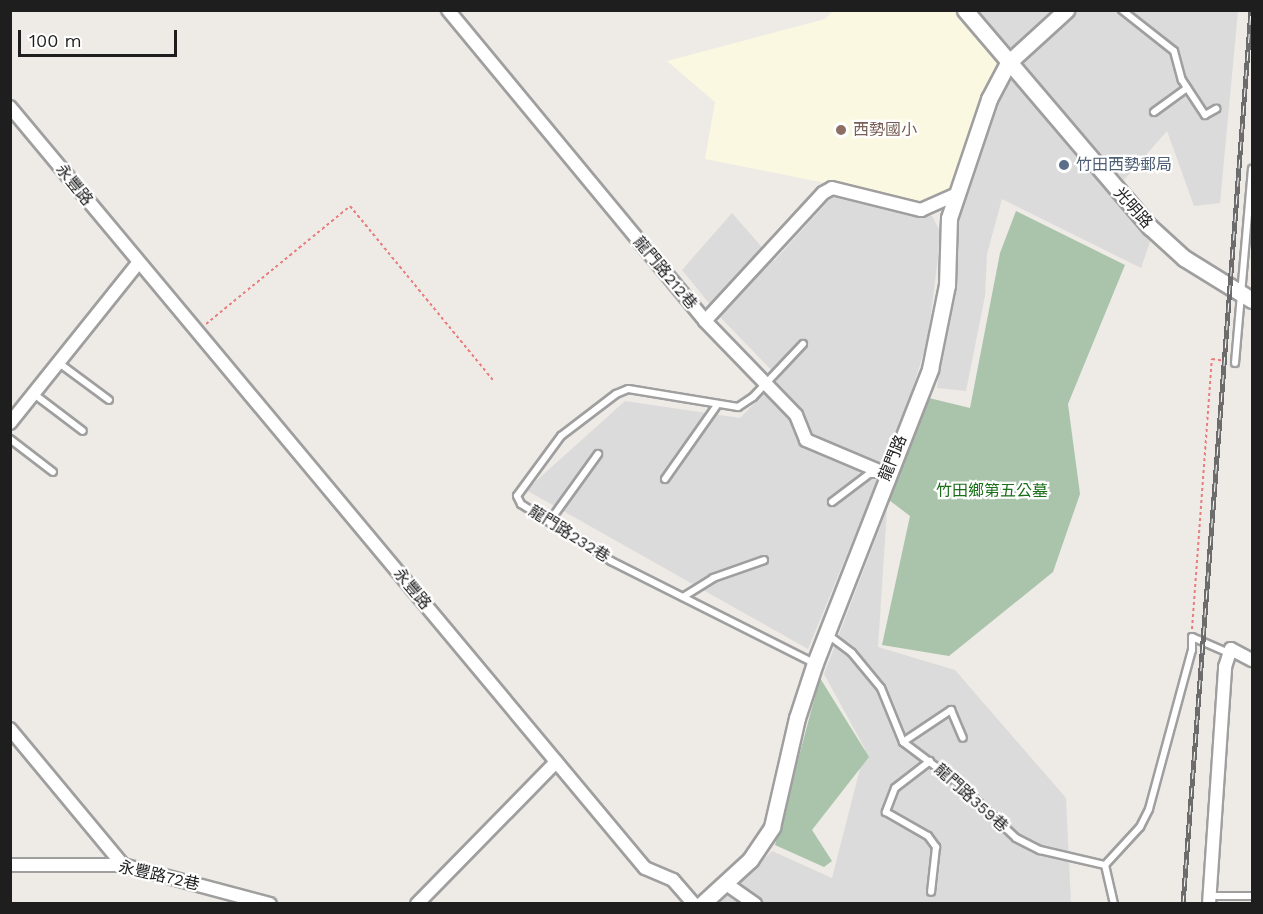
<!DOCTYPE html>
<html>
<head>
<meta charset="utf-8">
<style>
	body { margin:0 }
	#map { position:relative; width:1263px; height:914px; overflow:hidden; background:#eeeae5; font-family:"Work Sans","Noto Sans TC",sans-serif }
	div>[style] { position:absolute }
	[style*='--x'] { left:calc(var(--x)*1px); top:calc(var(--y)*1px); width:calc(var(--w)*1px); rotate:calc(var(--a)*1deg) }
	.residential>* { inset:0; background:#dcdbdb }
	.education>* { inset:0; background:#fbf8e1 }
	.cemetery>* { inset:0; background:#a9c4ab }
	.path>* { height:2px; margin-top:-1px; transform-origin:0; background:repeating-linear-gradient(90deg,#e97c7c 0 3px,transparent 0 6px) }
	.roads { filter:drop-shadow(2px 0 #9f9f9f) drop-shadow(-2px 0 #9f9f9f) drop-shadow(0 2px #9f9f9f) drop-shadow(0 -2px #9f9f9f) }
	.service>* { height:6px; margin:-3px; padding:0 3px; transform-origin:3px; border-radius:3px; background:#fff }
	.minor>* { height:12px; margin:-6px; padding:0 6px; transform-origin:6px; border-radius:6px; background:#fff }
	.tertiary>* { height:15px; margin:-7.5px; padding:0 7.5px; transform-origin:7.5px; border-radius:7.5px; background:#fff }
	.rail>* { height:5px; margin-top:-2.5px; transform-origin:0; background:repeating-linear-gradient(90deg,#fff 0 9px,#6c6c6c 0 18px); box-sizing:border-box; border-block:2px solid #6c6c6c }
	.dots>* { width:16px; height:16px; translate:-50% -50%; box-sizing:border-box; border:3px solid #fff; border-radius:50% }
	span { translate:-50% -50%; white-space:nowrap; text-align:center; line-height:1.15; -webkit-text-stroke:4.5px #fff; paint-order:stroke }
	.education-label { font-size:16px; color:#785e54 }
	.left { translate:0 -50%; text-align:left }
	.service-label { font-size:16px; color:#4e5e75 }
	.street-label { font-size:16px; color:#1e1e1e }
	.park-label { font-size:16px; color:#1b6f19 }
	.frame { position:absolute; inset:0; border:12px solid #1e1e1e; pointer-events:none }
	.scale { position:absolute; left:18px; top:30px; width:159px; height:27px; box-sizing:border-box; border:3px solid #1e1e1e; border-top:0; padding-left:8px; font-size:18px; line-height:21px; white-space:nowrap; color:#1e1e1e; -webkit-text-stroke:4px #fff; paint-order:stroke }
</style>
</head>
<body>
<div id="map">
	<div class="residential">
		<i style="clip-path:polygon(977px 11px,1238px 11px,1220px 203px,1194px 206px,1167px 131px,1124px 180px)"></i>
		<i style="clip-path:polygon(1009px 75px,1151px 239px,1141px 268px,1002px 199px,987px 254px,985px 296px,966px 391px,937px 388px,961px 199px)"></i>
		<i style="clip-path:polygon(832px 197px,863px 198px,932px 216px,941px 233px,928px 338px,906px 411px,808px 649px,526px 490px,625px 401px,740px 418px,779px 378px,721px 318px,682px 270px,732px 213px,774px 261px)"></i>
		<i style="clip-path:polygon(887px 509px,878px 647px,955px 670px,1066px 798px,1071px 903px,718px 904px,772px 851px,832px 878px,865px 749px,824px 674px)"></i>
	</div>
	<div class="education">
		<i style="clip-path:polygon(956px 10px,999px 65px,951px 190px,926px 203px,705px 159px,715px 102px,667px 61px,825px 19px,833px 11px)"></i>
	</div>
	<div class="cemetery">
		<i style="clip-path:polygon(1016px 211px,1125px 265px,1068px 404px,1080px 494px,1053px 572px,949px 656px,882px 645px,910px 516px,889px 500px,929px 398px,970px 408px,1000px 253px)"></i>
		<i style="clip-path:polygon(820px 678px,869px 757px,812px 830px,832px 861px,824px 867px,775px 845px)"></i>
	</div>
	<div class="path">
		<i style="--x:206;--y:324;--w:186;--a:-39.3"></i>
		<i style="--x:350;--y:206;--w:225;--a:50.6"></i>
		<i style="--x:1192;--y:629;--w:271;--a:-85.8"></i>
		<i style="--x:1212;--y:359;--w:14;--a:8"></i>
	</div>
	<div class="roads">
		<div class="service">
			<i style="--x:1122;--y:10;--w:66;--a:38.3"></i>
			<i style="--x:1174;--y:51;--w:30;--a:75"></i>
			<i style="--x:1182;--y:80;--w:42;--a:56.7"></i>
			<i style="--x:1205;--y:115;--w:13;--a:-29"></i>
			<i style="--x:1154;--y:112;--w:41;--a:-36"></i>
			<i style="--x:803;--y:344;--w:73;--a:133.3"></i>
			<i style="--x:753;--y:397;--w:18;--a:146"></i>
			<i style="--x:738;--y:407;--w:111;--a:-170.7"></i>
			<i style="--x:628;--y:389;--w:13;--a:157"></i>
			<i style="--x:616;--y:394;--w:69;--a:142.6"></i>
			<i style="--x:561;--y:436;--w:74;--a:126.3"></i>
			<i style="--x:517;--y:496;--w:9;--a:63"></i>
			<i style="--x:521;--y:504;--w:107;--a:32.3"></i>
			<i style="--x:611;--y:561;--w:227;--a:26.7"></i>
			<i style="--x:59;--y:363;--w:62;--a:36.5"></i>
			<i style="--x:1235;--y:363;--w:195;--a:-85"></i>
			<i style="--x:34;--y:394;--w:61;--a:37.1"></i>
			<i style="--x:10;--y:439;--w:54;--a:37.5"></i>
			<i style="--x:665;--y:479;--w:92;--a:-54.8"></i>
			<i style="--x:832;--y:502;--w:46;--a:-37.1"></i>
			<i style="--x:869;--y:474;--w:8;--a:0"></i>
			<i style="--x:549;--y:522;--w:84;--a:-54.2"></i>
			<i style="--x:683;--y:597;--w:36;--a:-32"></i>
			<i style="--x:713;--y:578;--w:54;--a:-19.4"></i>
			<i style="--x:827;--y:634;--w:31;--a:37"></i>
			<i style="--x:852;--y:653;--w:45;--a:50.4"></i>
			<i style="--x:881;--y:688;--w:58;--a:67.8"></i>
			<i style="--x:903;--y:742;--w:71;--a:37"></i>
			<i style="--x:960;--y:785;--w:77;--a:43.4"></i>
			<i style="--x:1016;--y:838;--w:27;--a:27"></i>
			<i style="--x:1040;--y:850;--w:67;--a:13"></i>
			<i style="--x:903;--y:742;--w:58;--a:-33.7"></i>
			<i style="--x:951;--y:710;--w:30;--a:67"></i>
			<i style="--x:930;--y:761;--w:44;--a:142.4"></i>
			<i style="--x:895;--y:788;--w:26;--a:111"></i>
			<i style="--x:886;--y:812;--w:48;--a:29.7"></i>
			<i style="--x:928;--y:836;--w:14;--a:54"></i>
			<i style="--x:936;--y:847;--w:45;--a:96.3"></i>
			<i style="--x:1209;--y:896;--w:43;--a:0"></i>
			<i style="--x:1114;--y:904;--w:40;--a:-103"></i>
			<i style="--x:1105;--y:865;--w:52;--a:-47.4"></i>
			<i style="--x:1140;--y:827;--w:20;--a:-63"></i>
			<i style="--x:1149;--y:809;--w:165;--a:-74.9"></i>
			<i style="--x:1192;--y:650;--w:13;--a:-90"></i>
			<i style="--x:1192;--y:637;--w:40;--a:23.4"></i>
		</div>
		<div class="minor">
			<i style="--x:448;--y:10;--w:403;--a:50.4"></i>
			<i style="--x:705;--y:321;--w:131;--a:45.9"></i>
			<i style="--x:796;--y:415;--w:27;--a:68"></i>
			<i style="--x:806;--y:440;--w:87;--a:23"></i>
			<i style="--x:10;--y:107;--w:991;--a:50.16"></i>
			<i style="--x:645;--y:868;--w:30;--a:23"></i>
			<i style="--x:673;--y:880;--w:32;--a:49"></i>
			<i style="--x:705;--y:321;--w:174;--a:-47.3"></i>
			<i style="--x:823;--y:193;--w:10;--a:-29"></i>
			<i style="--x:832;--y:188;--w:92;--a:13.9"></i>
			<i style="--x:921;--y:210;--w:37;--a:-24"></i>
			<i style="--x:10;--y:423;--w:205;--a:-51.3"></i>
			<i style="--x:10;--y:729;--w:177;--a:50.3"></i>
			<i style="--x:10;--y:865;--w:113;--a:0"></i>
			<i style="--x:123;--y:865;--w:152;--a:14.9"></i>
			<i style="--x:725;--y:883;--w:37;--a:35"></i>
			<i style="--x:417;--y:904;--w:199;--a:-45.6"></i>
			<i style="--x:1209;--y:904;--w:238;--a:-86.1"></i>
			<i style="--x:1225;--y:667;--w:19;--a:-72"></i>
			<i style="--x:1231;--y:649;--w:24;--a:28"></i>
		</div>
		<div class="tertiary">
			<i style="--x:965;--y:10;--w:285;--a:49.6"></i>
			<i style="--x:1150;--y:227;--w:46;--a:42.4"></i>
			<i style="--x:1184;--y:258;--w:80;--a:31.7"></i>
			<i style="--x:702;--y:904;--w:65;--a:-42.5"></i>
			<i style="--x:750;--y:860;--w:40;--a:-56"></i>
			<i style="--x:772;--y:827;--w:112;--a:-77.1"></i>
			<i style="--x:797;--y:718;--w:58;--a:-71.9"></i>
			<i style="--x:815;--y:663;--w:316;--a:-68.6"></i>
			<i style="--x:930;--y:369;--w:86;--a:-78.6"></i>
			<i style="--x:947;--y:285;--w:67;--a:-88.3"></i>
			<i style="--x:949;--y:218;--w:126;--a:-71.4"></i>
			<i style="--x:989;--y:99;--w:41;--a:-62.2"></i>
			<i style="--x:1008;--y:63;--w:79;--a:-42.4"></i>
		</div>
	</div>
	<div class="rail">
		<i style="--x:1183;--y:904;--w:897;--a:-85.65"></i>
	</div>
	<div class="dots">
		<i style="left:841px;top:130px;background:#8d6e63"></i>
		<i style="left:1064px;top:165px;background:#5c6f8a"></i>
	</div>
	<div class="education-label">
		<span class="left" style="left:853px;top:130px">西勢國小</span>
	</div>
	<div class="service-label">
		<span class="left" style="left:1076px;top:165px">竹田西勢郵局</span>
	</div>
	<div class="street-label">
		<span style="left:74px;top:185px;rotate:51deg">永豐路</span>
		<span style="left:1133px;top:208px;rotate:48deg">光明路</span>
		<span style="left:665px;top:273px;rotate:50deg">龍門路212巷</span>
		<span style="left:893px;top:458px;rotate:-68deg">龍門路</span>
		<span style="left:569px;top:534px;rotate:32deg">龍門路232巷</span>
		<span style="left:412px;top:589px;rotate:50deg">永豐路</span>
		<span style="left:971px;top:798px;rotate:42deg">龍門路359巷</span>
		<span style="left:159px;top:876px;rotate:13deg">永豐路72巷</span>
	</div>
	<div class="park-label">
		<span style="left:992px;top:491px">竹田鄉第五公墓</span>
	</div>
	<div class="frame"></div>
	<div class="scale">100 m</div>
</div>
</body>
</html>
